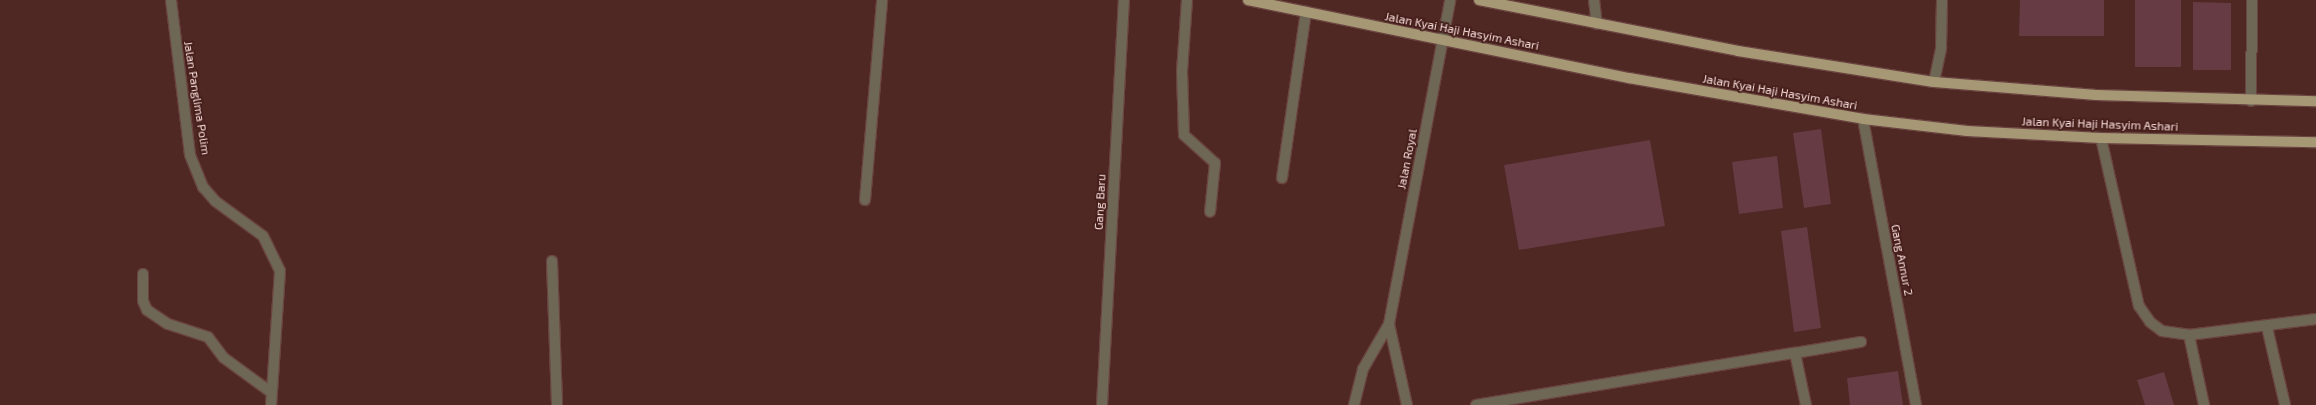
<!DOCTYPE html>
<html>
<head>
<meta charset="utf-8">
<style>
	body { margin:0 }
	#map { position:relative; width:2316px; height:405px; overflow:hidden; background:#4f2723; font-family:"Exo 2",sans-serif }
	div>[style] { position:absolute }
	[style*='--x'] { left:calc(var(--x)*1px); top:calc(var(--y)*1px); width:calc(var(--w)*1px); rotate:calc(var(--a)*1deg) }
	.building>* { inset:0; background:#663b44 }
	.roads { filter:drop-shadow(1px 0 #6a4440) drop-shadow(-1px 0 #6a4440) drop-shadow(0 1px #6a4440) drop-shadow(0 -1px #6a4440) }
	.service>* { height:10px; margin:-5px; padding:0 5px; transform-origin:5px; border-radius:5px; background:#6e6756 }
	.minor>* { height:10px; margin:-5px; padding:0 5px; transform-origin:5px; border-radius:5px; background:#6e6756 }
	.tertiary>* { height:10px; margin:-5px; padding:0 5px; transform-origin:5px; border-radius:5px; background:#6e6756 }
	.primary>* { height:10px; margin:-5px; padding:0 5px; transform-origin:5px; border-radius:5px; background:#a79875 }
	span { translate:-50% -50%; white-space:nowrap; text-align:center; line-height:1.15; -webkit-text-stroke:3.5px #441d19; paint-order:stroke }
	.street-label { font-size:12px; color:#f9dedb }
</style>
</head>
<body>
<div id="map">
	<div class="building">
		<i style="clip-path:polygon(2020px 0,2104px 0,2104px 36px,2019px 36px)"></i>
		<i style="clip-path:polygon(2135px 0,2181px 0,2181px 67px,2135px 67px)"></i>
		<i style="clip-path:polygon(2193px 2px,2231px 3px,2231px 70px,2193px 70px)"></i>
		<i style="clip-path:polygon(1821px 129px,1831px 204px,1804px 208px,1793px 133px)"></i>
		<i style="clip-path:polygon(1650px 140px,1665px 226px,1519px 250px,1504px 165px)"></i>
		<i style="clip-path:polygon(1777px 156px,1783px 208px,1739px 214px,1732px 162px)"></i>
		<i style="clip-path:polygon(1807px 227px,1821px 328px,1794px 332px,1781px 231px)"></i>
		<i style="clip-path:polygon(1898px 371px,1903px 405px,1850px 405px,1847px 378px)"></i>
		<i style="clip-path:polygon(2164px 372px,2174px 405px,2145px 405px,2137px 380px)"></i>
	</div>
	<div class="roads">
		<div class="service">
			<i style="--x:1187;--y:0;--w:71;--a:94"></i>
			<i style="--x:1182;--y:71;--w:64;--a:88.2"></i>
			<i style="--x:1184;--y:135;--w:42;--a:42.1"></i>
			<i style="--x:1215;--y:163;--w:49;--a:95.8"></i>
			<i style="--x:1594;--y:0;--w:24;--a:83"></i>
			<i style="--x:2251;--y:101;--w:101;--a:-89.4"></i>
			<i style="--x:2101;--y:138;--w:172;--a:77.3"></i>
			<i style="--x:2139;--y:306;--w:19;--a:55"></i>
			<i style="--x:2150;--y:322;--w:15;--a:37"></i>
			<i style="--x:2162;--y:331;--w:27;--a:8"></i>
			<i style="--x:2189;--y:335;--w:128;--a:-7.2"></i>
			<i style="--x:865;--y:200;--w:201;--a:-85.1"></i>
			<i style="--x:2267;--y:327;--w:80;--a:77"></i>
			<i style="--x:2189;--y:335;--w:72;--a:77.9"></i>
			<i style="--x:1795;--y:353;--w:67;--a:-9.5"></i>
			<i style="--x:1476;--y:405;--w:323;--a:-9.3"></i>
			<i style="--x:1795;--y:353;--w:53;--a:78.1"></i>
		</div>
		<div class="minor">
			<i style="--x:171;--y:0;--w:156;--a:83"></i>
			<i style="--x:190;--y:155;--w:35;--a:68"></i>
			<i style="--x:203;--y:187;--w:18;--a:49"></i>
			<i style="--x:215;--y:201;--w:59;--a:36.1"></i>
			<i style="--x:263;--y:236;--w:39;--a:64"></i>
			<i style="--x:280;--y:271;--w:134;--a:93.8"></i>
			<i style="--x:1934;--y:82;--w:35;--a:-78"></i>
			<i style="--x:1941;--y:48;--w:48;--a:-88.8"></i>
			<i style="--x:1863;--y:119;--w:291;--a:79.5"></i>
			<i style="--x:1282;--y:178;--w:168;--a:-81.8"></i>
			<i style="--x:552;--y:261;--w:144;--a:88"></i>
			<i style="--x:143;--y:274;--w:27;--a:90"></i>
			<i style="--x:143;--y:301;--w:10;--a:66"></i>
			<i style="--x:147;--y:310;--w:25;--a:34"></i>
			<i style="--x:168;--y:324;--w:42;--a:18"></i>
			<i style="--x:208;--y:337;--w:26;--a:53"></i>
			<i style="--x:224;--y:358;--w:59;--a:36.1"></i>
			<i style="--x:1102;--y:405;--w:406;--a:-86.9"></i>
		</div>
		<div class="tertiary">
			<i style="--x:1389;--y:324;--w:83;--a:77.5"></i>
			<i style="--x:1354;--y:405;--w:37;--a:-76"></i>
			<i style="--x:1363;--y:369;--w:52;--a:-60"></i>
			<i style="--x:1389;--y:324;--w:330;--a:-79.3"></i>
		</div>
		<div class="primary">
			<i style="--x:1248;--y:0;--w:389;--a:11.6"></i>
			<i style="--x:1629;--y:78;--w:238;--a:9.9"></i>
			<i style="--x:1863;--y:119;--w:105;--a:6.6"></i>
			<i style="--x:1967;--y:131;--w:134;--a:3"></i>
			<i style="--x:2101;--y:138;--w:215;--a:1.1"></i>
			<i style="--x:1479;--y:0;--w:264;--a:11.1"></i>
			<i style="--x:1738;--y:51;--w:198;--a:9"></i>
			<i style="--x:1934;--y:82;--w:163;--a:4.6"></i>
			<i style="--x:2096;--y:95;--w:220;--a:1.6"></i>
		</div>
	</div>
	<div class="street-label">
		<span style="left:1462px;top:31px;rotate:11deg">Jalan Kyai Haji Hasyim Ashari</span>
		<span style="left:1780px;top:92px;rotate:10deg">Jalan Kyai Haji Hasyim Ashari</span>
		<span style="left:197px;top:98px;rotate:81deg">Jalan Panglima Polim</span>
		<span style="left:2100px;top:124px;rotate:2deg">Jalan Kyai Haji Hasyim Ashari</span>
		<span style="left:1407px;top:159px;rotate:-79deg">Jalan Royal</span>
		<span style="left:1100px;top:202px;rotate:-87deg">Gang Baru</span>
		<span style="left:1902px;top:260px;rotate:79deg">Gang Annur 2</span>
	</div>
</div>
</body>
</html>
